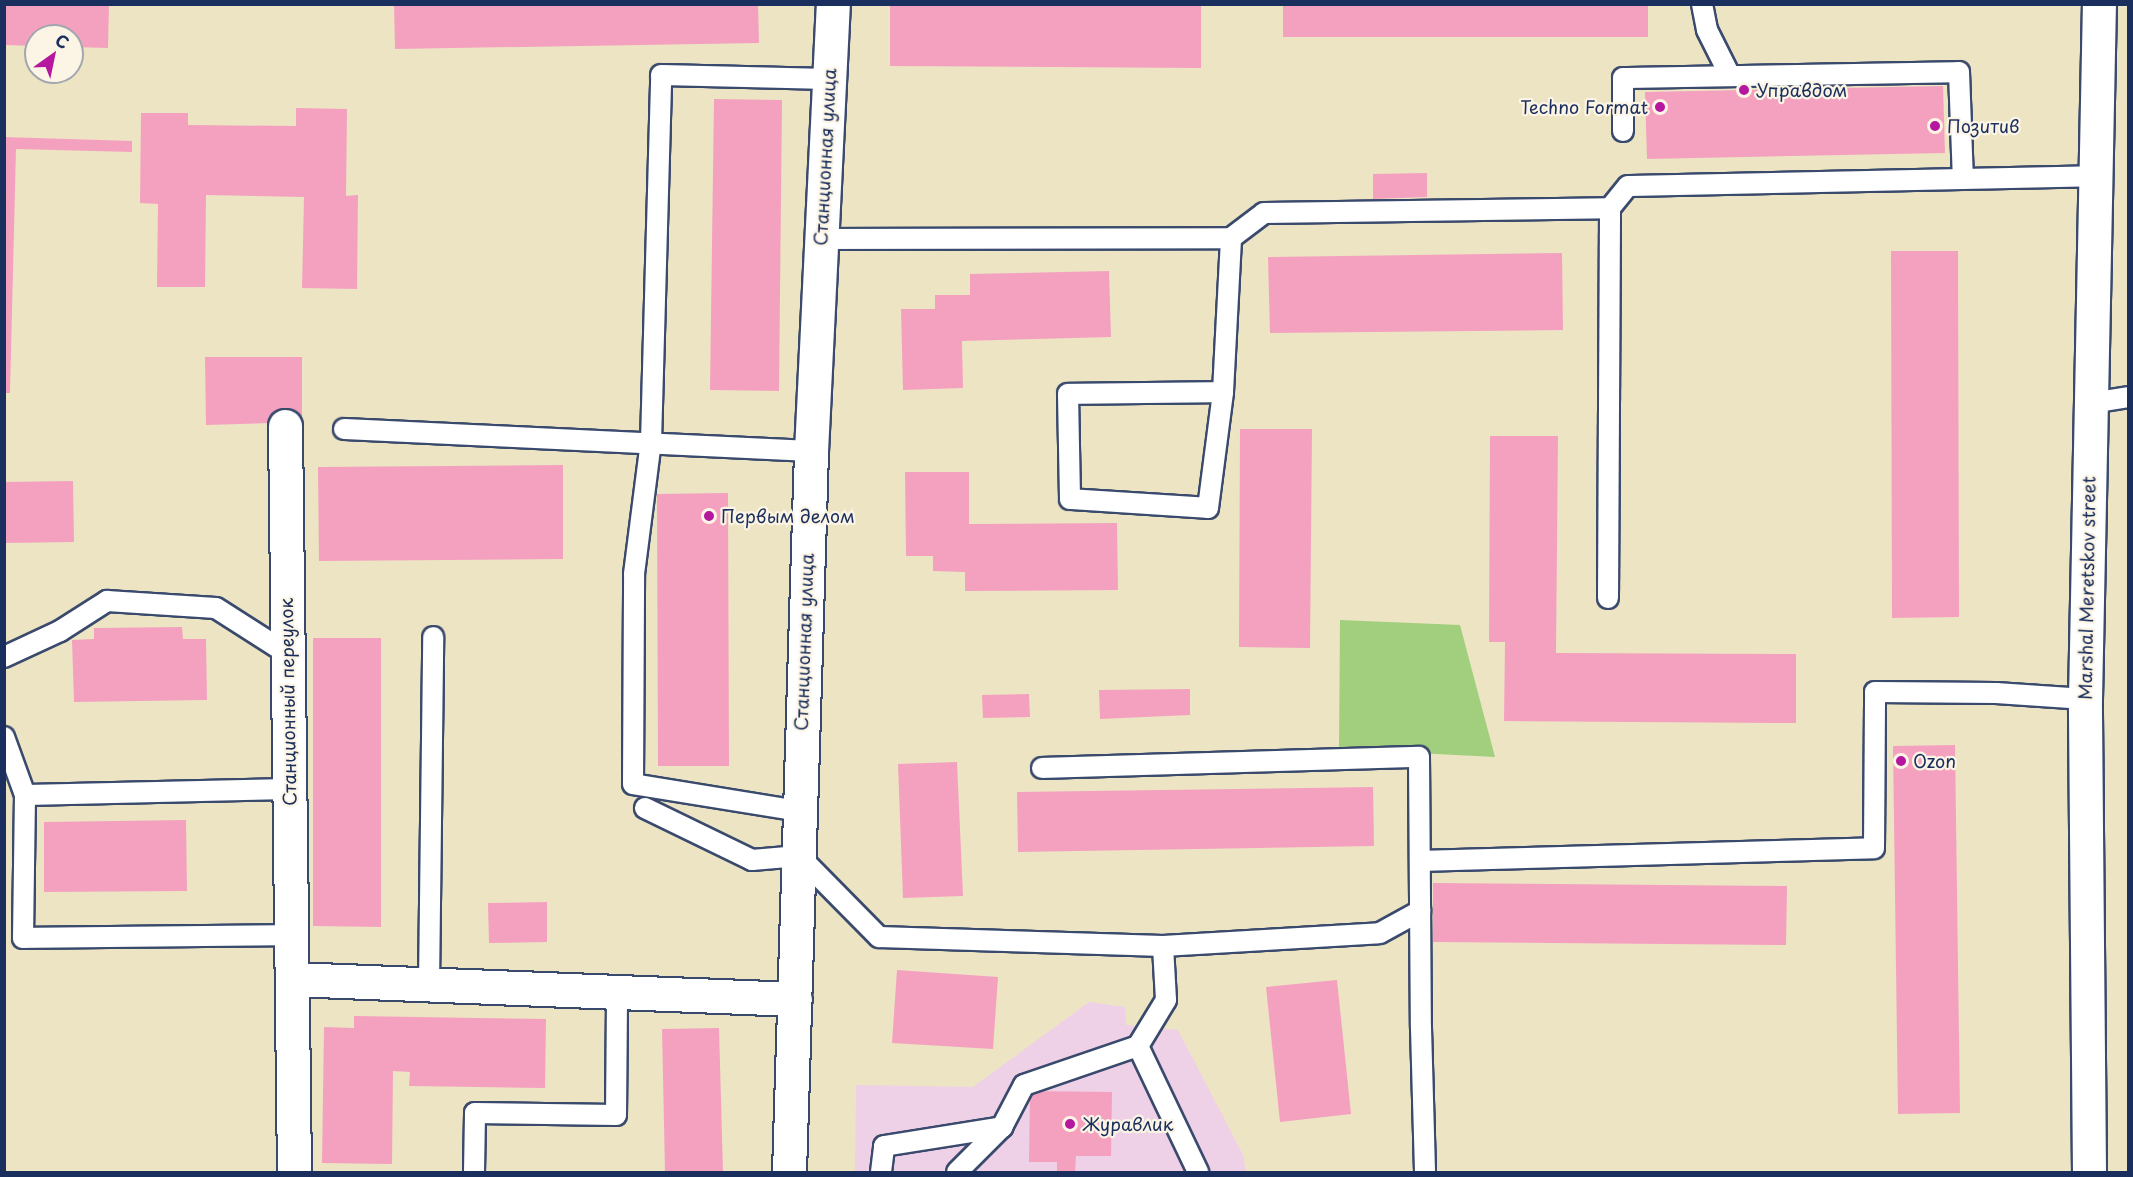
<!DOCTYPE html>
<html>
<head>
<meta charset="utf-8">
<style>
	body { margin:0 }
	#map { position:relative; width:2133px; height:1177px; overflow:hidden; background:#ede4c4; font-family:"Playpen Sans",sans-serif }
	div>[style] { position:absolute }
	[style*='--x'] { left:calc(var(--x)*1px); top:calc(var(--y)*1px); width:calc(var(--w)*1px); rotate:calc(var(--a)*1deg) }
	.built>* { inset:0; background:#eed0e7 }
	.green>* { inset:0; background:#a1cf7d }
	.building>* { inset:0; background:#f4a1c0 }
	.roads { filter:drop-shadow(2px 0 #3a4a6d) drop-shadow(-2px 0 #3a4a6d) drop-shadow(0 2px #3a4a6d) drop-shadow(0 -2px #3a4a6d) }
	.lane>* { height:20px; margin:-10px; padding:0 10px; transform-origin:10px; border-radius:10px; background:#fff }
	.street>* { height:33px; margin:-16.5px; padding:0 16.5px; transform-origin:16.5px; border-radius:16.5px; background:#fff }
	.secondary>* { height:33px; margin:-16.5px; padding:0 16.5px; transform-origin:16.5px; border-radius:16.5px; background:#fff }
	.dots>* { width:16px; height:16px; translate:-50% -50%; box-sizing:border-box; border:3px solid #fcf5e5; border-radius:50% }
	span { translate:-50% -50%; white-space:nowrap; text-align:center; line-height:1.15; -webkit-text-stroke:4.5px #fcf5e5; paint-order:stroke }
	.poi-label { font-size:18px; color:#1b2f5e }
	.left { translate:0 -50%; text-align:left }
	.right { translate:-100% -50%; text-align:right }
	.street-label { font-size:18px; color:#1b2f5e }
	.frame { position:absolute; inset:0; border:6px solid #1b2f5e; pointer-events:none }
	.north { position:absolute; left:24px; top:24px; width:60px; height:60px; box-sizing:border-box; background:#fcf5e5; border:2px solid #a2a6af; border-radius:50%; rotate:33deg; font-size:16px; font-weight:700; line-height:24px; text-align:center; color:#1b2f5e }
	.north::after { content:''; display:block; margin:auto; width:21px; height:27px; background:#b5179e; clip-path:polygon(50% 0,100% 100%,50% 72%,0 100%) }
</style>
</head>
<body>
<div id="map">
	<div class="built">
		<i style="clip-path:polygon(1089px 1002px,1125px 1007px,1126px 1025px,1178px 1030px,1243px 1155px,1246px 1172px,855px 1172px,856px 1085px,973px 1087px)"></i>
	</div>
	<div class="green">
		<i style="clip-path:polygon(1340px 620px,1460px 625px,1495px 757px,1339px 749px)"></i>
	</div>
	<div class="building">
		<i style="clip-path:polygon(4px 4px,109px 4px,108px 48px,72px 47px,72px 36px,36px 36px,36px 46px,4px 45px)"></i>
		<i style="clip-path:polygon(394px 4px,758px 4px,759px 43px,395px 49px)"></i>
		<i style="clip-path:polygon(890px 4px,1201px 4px,1201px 68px,890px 66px)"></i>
		<i style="clip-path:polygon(1283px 4px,1648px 4px,1648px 37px,1283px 37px)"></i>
		<i style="clip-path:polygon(1943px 86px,1945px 153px,1647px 159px,1645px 92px)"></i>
		<i style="clip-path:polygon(714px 99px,782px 100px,779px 391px,710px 390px)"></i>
		<i style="clip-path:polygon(296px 108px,347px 109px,346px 196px,358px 195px,357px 289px,302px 288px,304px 197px,206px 195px,205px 287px,157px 287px,158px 204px,140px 203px,141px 113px,188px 113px,188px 125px,296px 126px)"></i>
		<i style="clip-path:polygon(4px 137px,132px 141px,132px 152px,16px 149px,10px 393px,4px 393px)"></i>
		<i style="clip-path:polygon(1427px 173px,1427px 197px,1373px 199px,1373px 174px)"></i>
		<i style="clip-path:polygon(1891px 251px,1958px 251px,1959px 617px,1892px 618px)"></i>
		<i style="clip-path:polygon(1562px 253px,1563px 330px,1270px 333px,1268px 257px)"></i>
		<i style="clip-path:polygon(1109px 271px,1111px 337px,962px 341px,963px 388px,903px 390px,901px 309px,935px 309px,935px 295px,970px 295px,970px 274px)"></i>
		<i style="clip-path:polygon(205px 357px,302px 357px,302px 422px,206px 425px)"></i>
		<i style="clip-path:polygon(1240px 429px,1312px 429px,1310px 648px,1239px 647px)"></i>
		<i style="clip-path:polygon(1490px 436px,1558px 436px,1556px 653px,1796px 654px,1796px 723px,1504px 721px,1505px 642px,1489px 642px)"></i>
		<i style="clip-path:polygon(563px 465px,563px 559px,319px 561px,318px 467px)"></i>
		<i style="clip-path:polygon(905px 472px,969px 472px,969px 524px,1117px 523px,1118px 590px,965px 591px,965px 572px,933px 571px,933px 556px,906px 556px)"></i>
		<i style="clip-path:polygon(73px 481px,74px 542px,4px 543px,4px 482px)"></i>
		<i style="clip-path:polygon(728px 493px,729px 766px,658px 766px,657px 494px)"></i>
		<i style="clip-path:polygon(182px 627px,183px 639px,206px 639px,207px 700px,74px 702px,72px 640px,94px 639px,94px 628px)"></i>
		<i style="clip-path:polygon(313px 638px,381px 638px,381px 927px,313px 926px)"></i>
		<i style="clip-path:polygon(1190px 689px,1190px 715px,1100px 719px,1099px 690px)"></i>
		<i style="clip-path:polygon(1029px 694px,1030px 717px,983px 718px,982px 695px)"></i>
		<i style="clip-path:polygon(1955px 745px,1960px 1113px,1898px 1114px,1893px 746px)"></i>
		<i style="clip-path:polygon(957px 762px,963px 896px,903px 898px,898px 764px)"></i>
		<i style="clip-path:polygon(1373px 787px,1374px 846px,1018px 852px,1017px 792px)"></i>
		<i style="clip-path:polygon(186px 820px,187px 891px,44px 892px,44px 822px)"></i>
		<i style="clip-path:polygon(1433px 883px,1787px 886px,1786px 945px,1433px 942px)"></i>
		<i style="clip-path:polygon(547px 902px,547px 942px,489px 943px,488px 903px)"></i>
		<i style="clip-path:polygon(897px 970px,998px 977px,993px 1049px,892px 1043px)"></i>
		<i style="clip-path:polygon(1337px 980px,1351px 1114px,1280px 1122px,1266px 987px)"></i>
		<i style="clip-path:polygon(354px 1016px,546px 1019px,545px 1088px,409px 1086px,410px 1072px,393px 1071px,392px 1164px,322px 1163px,324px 1027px,354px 1028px)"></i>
		<i style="clip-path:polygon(719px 1028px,723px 1172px,665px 1172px,662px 1029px)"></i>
		<i style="clip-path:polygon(1030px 1091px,1112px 1092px,1111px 1156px,1076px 1156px,1075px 1172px,1057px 1172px,1057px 1162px,1029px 1162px)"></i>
	</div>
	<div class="roads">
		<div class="lane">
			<i style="--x:1702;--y:4;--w:26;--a:79"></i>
			<i style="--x:1707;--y:30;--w:51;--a:63.4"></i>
			<i style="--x:1623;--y:131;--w:53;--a:-90"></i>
			<i style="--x:1623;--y:78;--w:336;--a:-1"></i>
			<i style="--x:1959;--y:72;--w:107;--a:87.9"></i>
			<i style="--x:821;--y:239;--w:410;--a:-0.1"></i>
			<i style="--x:1231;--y:238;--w:41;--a:-37.1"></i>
			<i style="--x:1264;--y:213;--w:346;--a:-0.8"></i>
			<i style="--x:1610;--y:208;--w:28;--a:-51"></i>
			<i style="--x:1628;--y:186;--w:467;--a:-1.2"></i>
			<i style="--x:1223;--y:392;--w:155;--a:179.3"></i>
			<i style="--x:1068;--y:394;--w:105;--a:88.9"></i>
			<i style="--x:1070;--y:499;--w:138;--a:3.7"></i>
			<i style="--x:1208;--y:508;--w:117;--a:-82.6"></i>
			<i style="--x:1223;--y:392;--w:154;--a:-87"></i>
			<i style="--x:2091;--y:403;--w:37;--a:-9"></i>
			<i style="--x:344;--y:429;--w:468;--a:2.7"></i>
			<i style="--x:1608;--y:598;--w:390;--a:-89.7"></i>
			<i style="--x:4;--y:657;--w:62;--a:-24.9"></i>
			<i style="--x:60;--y:631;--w:56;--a:-32.6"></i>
			<i style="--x:107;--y:601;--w:109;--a:3.7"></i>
			<i style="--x:216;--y:608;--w:85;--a:32.6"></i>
			<i style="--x:4;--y:737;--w:62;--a:70.1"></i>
			<i style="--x:25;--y:795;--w:264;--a:-1.3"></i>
			<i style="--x:1042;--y:768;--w:377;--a:-1.7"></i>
			<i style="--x:1419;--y:757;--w:271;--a:89.6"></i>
			<i style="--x:1421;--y:1028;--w:144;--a:88.4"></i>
			<i style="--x:25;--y:795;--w:143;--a:90.8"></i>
			<i style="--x:23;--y:938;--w:268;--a:-0.6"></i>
			<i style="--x:645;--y:808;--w:119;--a:25.9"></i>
			<i style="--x:752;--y:860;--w:47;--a:-4.9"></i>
			<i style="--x:799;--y:856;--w:114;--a:45.4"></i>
			<i style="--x:879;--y:937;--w:284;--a:1.8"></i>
			<i style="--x:1163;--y:946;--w:217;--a:-3.4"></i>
			<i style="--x:1380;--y:933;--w:46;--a:-28.8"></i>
			<i style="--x:799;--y:811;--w:168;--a:-170.8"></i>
			<i style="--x:633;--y:784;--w:210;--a:-89.7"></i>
			<i style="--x:634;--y:574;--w:133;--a:-82.7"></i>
			<i style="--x:651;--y:442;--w:367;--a:-88.4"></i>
			<i style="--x:661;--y:75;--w:168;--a:1.4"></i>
			<i style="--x:1420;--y:861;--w:454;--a:-1.6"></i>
			<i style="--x:1874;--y:848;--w:156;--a:-89.6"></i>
			<i style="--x:1875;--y:692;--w:121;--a:0.5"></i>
			<i style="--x:1996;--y:693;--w:89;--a:3.9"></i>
			<i style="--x:429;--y:985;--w:348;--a:-89.3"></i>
			<i style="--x:1138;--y:1046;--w:140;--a:64.5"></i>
			<i style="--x:474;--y:1172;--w:59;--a:-89"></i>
			<i style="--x:475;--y:1113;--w:141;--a:0.8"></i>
			<i style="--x:616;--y:1115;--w:123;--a:-89.5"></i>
			<i style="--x:881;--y:1172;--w:26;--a:-83"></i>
			<i style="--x:884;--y:1146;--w:120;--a:-9.1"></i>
			<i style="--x:957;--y:1172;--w:64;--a:-45"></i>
			<i style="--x:1002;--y:1127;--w:47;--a:-62.4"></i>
			<i style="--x:1024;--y:1085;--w:120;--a:-18.9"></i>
			<i style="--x:1138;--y:1046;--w:54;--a:-58.7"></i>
			<i style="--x:1166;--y:1000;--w:54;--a:-93.2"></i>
		</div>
		<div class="street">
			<i style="--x:285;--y:426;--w:746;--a:89.31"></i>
			<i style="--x:292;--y:979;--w:503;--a:2.28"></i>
			<i style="--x:789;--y:1172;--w:721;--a:-88.25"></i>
			<i style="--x:811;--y:451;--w:448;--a:-87.2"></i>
		</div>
		<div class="secondary">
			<i style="--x:2089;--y:1172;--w:473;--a:-90.5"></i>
			<i style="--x:2085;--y:699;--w:695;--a:-88.85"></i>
		</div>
	</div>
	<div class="dots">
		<i style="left:1744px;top:90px;background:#b5179e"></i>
		<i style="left:1660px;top:107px;background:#b5179e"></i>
		<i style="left:1935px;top:126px;background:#b5179e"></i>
		<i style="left:709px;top:516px;background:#b5179e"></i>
		<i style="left:1901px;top:761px;background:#b5179e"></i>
		<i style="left:1070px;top:1124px;background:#b5179e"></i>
	</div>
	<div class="poi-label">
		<span class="left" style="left:1756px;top:90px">Управдом</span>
		<span class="right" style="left:1648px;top:107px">Techno Format</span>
		<span class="left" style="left:1947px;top:126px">Позитив</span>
		<span class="left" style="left:721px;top:516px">Первым делом</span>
		<span class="left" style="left:1913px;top:761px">Ozon</span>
		<span class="left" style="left:1082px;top:1124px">Журавлик</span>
	</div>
	<div class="street-label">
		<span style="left:825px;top:157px;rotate:-87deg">Станционная улица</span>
		<span style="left:2087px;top:588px;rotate:-89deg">Marshal Meretskov street</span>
		<span style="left:804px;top:642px;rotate:-88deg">Станционная улица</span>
		<span style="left:288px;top:702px;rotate:-91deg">Станционный переулок</span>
	</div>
	<div class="frame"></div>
	<div class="north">С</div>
</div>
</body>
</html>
